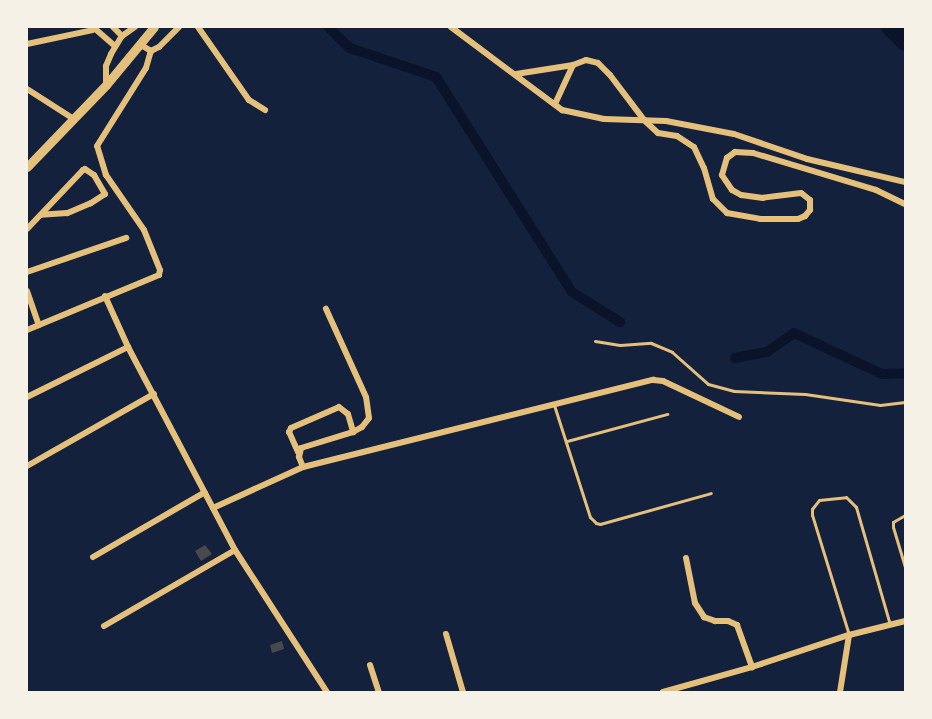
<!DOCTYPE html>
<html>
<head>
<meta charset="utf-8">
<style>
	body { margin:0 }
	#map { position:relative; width:932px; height:719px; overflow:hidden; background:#14213d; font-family:Montserrat,sans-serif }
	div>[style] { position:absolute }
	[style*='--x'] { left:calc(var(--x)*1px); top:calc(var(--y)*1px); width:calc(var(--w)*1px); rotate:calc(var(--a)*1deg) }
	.canal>* { height:10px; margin:-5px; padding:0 5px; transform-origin:5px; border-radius:5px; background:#0b132b }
	.river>* { height:18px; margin:-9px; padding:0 9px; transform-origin:9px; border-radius:9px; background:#0b132b }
	.building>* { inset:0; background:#48494c }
	.service>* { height:3px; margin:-1.5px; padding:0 1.5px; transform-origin:1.5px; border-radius:1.5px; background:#e5c07b }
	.minor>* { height:6px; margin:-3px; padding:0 3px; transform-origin:3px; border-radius:3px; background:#e5c07b }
	.secondary>* { height:9px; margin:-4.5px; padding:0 4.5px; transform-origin:4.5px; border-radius:4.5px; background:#e5c07b }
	span { translate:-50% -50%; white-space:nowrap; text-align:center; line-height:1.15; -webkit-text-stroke:6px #f6f1e7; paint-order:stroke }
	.frame { position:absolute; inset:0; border:28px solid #f6f1e7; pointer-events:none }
</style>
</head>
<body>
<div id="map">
	<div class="canal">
		<i style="--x:328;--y:27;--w:30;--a:44"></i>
		<i style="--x:350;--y:48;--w:91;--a:18.6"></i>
		<i style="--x:436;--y:77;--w:254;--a:57.7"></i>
		<i style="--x:572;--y:292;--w:57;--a:32"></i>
		<i style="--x:735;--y:358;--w:33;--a:-11"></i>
		<i style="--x:767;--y:352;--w:33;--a:-35"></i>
		<i style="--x:794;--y:333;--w:97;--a:25"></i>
		<i style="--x:882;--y:374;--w:23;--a:-2"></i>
	</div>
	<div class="river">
		<i style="--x:890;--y:27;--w:21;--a:45"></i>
	</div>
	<div class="building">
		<i style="clip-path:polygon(205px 545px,212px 554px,201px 561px,195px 551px)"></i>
		<i style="clip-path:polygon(282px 641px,284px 649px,272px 653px,270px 645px)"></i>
	</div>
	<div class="service">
		<i style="--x:595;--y:341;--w:25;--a:9"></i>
		<i style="--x:620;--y:345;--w:31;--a:-4"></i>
		<i style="--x:651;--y:343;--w:23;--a:23"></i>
		<i style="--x:672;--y:352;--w:48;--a:41.6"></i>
		<i style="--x:708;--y:384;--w:27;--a:15"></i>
		<i style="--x:734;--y:391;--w:71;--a:2.4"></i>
		<i style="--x:805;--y:394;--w:76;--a:8.3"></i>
		<i style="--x:880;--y:405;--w:25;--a:-7"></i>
		<i style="--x:554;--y:405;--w:118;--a:72.2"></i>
		<i style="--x:590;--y:517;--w:8;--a:45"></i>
		<i style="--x:596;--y:523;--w:4;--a:14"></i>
		<i style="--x:600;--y:524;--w:115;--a:-15.6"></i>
		<i style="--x:567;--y:441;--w:104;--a:-15.1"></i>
		<i style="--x:905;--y:515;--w:14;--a:150"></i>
		<i style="--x:893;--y:522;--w:5;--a:90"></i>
		<i style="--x:893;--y:527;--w:42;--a:73.3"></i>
		<i style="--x:849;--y:635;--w:126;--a:-107.1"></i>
		<i style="--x:812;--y:515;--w:6;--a:-90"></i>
		<i style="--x:812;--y:509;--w:11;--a:-52"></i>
		<i style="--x:819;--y:500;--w:27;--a:-6"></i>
		<i style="--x:846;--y:497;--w:14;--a:45"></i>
		<i style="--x:856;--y:507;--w:123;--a:73.9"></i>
	</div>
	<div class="minor">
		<i style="--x:93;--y:27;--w:29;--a:41"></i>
		<i style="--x:113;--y:27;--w:13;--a:45"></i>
		<i style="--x:198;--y:27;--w:89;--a:55.1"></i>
		<i style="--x:249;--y:100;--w:19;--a:32"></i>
		<i style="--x:451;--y:27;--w:139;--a:36.8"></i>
		<i style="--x:562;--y:110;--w:43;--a:12.1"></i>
		<i style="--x:604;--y:119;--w:62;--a:1.8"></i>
		<i style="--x:666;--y:121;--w:69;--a:10.8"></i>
		<i style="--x:734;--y:134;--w:77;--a:18.9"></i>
		<i style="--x:807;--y:159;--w:101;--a:13.2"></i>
		<i style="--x:27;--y:44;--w:67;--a:-12"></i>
		<i style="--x:141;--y:45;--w:12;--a:31"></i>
		<i style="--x:151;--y:51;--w:9;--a:-27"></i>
		<i style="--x:159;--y:47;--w:28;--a:-45"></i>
		<i style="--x:516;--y:74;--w:58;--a:-9"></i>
		<i style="--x:573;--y:65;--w:14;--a:-21"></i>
		<i style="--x:586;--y:60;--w:12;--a:14"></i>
		<i style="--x:598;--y:63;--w:17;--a:45"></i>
		<i style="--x:610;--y:75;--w:56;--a:52.9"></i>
		<i style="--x:644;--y:120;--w:19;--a:43"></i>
		<i style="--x:658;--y:133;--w:19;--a:9"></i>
		<i style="--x:677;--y:136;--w:20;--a:33"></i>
		<i style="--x:694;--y:147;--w:23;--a:65"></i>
		<i style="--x:704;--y:168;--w:32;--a:74"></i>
		<i style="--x:713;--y:199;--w:20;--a:45"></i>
		<i style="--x:727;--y:213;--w:34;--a:10"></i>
		<i style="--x:760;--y:219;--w:38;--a:0"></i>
		<i style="--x:798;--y:219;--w:8;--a:-23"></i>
		<i style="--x:805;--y:216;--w:8;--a:-50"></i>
		<i style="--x:810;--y:210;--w:10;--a:-90"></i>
		<i style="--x:810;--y:200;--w:11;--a:-142"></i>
		<i style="--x:801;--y:193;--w:38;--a:173"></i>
		<i style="--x:763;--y:198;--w:22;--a:-172"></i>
		<i style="--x:741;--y:195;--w:10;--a:-151"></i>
		<i style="--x:732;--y:190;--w:18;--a:-124"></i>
		<i style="--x:722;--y:175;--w:18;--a:-74"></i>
		<i style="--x:727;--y:158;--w:10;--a:-37"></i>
		<i style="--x:735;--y:152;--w:18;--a:3"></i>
		<i style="--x:753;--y:153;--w:128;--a:16.7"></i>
		<i style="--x:876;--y:190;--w:32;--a:26"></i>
		<i style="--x:106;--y:84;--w:18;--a:-90"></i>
		<i style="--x:106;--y:66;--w:13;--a:-67"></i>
		<i style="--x:111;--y:54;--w:21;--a:-59"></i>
		<i style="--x:122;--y:36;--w:16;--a:-35"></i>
		<i style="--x:27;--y:89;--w:56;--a:32.6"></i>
		<i style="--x:555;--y:104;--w:43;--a:-65.2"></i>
		<i style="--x:27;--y:229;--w:81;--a:-46.5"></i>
		<i style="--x:83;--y:170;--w:2;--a:-27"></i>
		<i style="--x:85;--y:169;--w:11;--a:34"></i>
		<i style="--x:94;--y:175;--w:22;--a:60"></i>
		<i style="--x:105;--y:194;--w:17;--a:147"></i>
		<i style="--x:91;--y:203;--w:26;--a:157"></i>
		<i style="--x:67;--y:213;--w:26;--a:176"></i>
		<i style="--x:27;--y:272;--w:105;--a:-19"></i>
		<i style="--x:27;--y:291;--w:36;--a:71"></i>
		<i style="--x:105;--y:296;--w:56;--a:65.7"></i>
		<i style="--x:128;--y:347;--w:229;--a:62.2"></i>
		<i style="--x:235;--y:550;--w:169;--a:57.1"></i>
		<i style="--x:27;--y:330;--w:143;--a:-22.6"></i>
		<i style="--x:159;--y:275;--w:5;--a:-79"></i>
		<i style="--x:160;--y:270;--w:43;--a:-111.8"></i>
		<i style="--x:144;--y:230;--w:67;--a:-124.6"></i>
		<i style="--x:106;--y:175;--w:30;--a:-107"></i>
		<i style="--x:97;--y:146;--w:92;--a:-57.9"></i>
		<i style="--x:146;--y:68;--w:18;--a:-74"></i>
		<i style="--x:27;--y:397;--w:113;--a:-26.3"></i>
		<i style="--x:298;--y:452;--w:22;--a:-114"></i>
		<i style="--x:289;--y:432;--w:4;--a:-63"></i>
		<i style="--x:291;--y:428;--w:52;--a:-23.6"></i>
		<i style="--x:339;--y:407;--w:11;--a:38"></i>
		<i style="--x:348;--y:414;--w:19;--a:74"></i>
		<i style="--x:27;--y:466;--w:146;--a:-29.6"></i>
		<i style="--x:303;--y:467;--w:11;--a:-112"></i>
		<i style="--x:299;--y:457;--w:9;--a:-77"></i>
		<i style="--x:301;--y:448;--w:54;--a:-17.1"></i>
		<i style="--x:353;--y:432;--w:10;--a:-29"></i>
		<i style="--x:362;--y:427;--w:11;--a:-52"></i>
		<i style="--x:369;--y:418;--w:21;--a:-98"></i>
		<i style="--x:366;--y:397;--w:97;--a:-114.4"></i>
		<i style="--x:213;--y:508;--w:99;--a:-24.5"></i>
		<i style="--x:303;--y:467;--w:361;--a:-14"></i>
		<i style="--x:653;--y:380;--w:10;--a:6"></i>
		<i style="--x:663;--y:381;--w:84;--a:25.3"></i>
		<i style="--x:93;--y:557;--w:129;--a:-30.1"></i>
		<i style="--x:686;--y:558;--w:46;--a:78.7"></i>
		<i style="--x:695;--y:603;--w:17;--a:57"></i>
		<i style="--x:704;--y:617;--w:12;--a:20"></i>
		<i style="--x:715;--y:621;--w:13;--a:0"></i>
		<i style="--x:728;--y:621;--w:10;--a:24"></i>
		<i style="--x:737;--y:625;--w:45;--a:70.3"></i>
		<i style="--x:104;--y:626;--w:151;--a:-30.1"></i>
		<i style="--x:446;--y:634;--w:60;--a:73.7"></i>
		<i style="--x:370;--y:665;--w:28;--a:72"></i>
		<i style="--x:663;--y:692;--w:92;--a:-15.7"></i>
		<i style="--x:752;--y:667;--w:102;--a:-18.3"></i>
		<i style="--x:849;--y:635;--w:58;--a:-14"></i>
		<i style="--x:840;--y:692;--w:58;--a:-81"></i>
	</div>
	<div class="secondary">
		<i style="--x:27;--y:167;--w:114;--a:-46.1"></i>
		<i style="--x:106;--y:85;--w:75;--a:-50.4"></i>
	</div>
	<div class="frame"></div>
</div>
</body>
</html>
